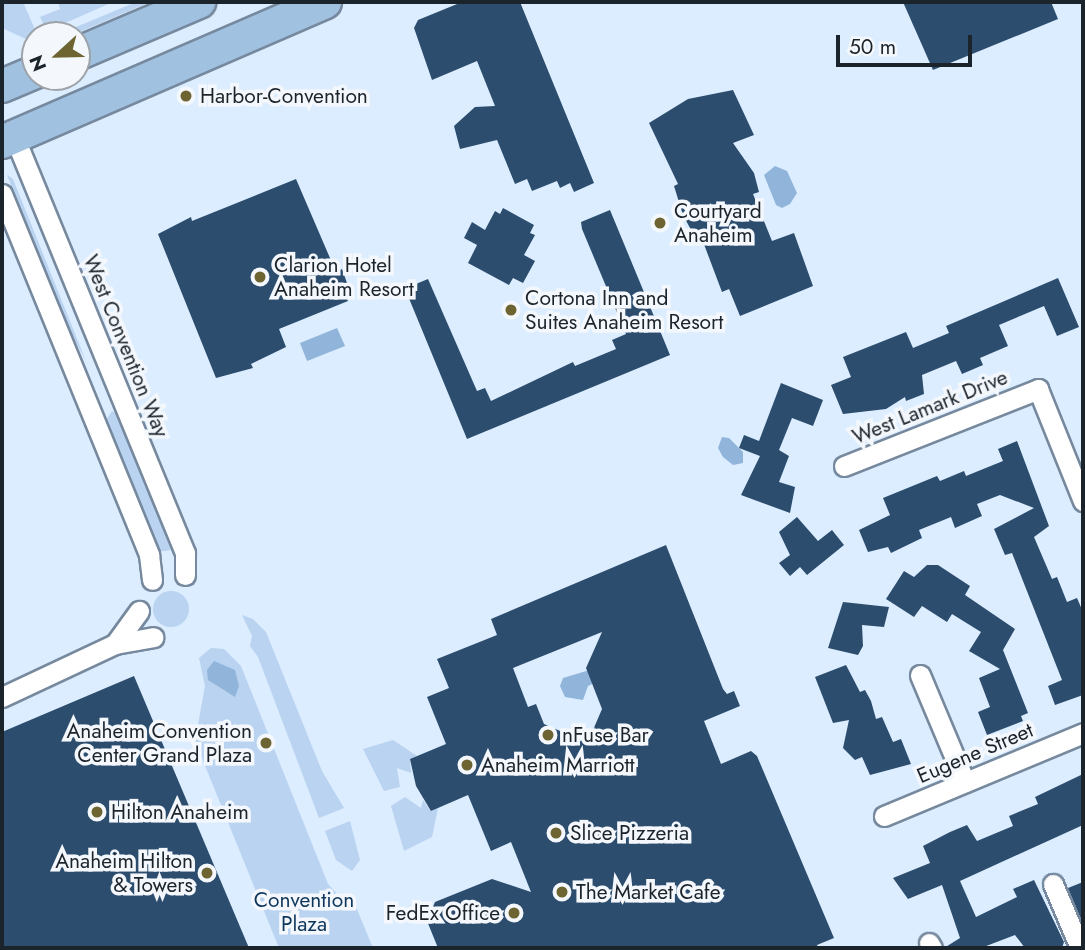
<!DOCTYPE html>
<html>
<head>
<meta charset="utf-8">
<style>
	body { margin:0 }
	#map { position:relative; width:1085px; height:950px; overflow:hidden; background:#dcedff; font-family:Jost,sans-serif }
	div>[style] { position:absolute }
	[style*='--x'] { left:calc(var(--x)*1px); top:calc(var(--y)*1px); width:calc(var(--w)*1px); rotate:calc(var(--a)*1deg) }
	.green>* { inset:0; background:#b9d3f0 }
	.round { border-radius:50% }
	.water>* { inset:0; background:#90b4da }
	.building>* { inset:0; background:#2c4d6e }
	.roads { filter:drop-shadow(2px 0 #76899e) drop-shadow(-2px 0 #76899e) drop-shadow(0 2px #76899e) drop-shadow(0 -2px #76899e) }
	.street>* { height:19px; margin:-9.5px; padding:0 9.5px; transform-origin:9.5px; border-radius:9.5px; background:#fff }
	.primary>* { height:32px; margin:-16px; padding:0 16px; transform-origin:16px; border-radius:16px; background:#a1c1e0 }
	.dots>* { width:19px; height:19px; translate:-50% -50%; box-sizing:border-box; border:4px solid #f4f8fd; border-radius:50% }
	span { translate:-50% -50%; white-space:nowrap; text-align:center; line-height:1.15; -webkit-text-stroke:7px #f4f8fd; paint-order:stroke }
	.poi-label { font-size:21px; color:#1b232b }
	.left { translate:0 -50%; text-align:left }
	.right { translate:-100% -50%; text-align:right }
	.street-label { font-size:21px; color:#1b232b }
	.park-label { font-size:21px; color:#0e365b }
	.frame { position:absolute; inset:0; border:4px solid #1b232b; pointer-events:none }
	.north { position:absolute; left:21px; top:21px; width:70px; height:70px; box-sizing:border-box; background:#f4f8fd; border:2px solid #9da3a9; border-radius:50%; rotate:248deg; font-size:19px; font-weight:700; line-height:28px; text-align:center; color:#1b232b }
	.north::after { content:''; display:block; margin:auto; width:24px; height:32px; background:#6d6431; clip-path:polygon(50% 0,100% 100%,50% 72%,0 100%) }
	.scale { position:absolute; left:836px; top:35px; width:136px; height:32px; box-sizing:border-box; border:4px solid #1b232b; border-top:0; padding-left:9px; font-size:21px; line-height:24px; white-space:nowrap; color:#1b232b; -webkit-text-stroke:5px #f4f8fd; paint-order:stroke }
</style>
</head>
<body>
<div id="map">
	<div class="green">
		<i style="clip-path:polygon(9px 2px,23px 2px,37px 34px,28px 40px,2px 28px,2px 5px)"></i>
		<i style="clip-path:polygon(58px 2px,113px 2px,47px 31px,40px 17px,60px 9px)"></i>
		<i style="clip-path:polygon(136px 2px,150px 2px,72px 35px,57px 35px)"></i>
		<i style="clip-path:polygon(7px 175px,13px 179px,86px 361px,63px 318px)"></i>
		<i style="clip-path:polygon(112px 411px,118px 414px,171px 550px,158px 552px,106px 420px)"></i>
		<i class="round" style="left:153px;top:591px;width:36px;height:36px"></i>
		<i style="clip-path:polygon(242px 615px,253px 619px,266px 632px,322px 771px,344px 808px,319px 818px,258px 657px,250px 646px,252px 636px)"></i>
		<i style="clip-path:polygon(211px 648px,224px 649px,241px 666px,328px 884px,340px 897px,354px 902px,373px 948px,279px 948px,195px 741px,205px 686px,199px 658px)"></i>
		<i style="clip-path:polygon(393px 740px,417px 756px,410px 759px,411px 773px,397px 768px,400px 787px,384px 791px,363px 749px)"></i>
		<i style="clip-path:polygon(405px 797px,421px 808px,423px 800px,431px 811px,438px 808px,432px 837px,404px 851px,391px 806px)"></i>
		<i style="clip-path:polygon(350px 821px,360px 860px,352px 871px,336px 860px,325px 831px)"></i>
	</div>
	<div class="water">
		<i style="clip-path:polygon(775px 166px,787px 171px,797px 193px,790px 204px,782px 208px,776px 205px,764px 175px)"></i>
		<i style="clip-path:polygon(337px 328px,345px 346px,307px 361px,300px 343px)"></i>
		<i style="clip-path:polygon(722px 437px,729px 438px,743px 452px,743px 463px,733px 465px,723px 457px,718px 448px)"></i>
		<i style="clip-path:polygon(214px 661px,235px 670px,239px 686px,235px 697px,208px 680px,207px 670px)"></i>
		<i style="clip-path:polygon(613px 663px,603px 679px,588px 686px,583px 700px,565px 697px,560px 686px,563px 678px)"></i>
	</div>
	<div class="building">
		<i style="clip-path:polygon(462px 2px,520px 2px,594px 183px,574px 192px,570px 183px,560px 188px,557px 181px,532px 191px,527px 179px,515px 184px,497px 140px,460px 149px,454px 126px,475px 107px,495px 106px,477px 61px,432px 80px,414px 28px,418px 20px)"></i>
		<i style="clip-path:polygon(903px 2px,1051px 2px,1058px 19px,933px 70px)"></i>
		<i style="clip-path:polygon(733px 90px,754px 135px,733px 143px,754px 173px,759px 192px,753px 194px,772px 241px,794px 233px,813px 286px,740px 316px,729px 289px,722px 292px,702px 239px,697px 241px,683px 215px,674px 186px,678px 184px,649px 123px,688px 99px)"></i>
		<i style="clip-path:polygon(296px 179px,336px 272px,342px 269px,347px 283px,341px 285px,348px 301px,279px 329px,286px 347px,251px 364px,253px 368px,216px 378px,158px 234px,191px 217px,192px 221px)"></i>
		<i style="clip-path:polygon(503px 208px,534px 225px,530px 233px,535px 235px,524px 255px,535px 261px,523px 283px,513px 278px,509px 285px,468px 263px,477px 245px,464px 238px,472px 222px,485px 230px,495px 211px,500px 214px)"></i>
		<i style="clip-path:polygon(610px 210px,670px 355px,467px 439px,408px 296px,414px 293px,411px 286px,428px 279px,477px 391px,485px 388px,491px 401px,573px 362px,575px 366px,616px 349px,612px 340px,626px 334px,582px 229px,581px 222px)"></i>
		<i style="clip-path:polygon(1058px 278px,1079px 327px,1057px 336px,1044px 306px,999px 325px,1008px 346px,980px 358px,983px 365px,962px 374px,956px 361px,922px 375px,924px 394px,906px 401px,905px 397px,886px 409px,843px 414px,831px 385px,851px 377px,843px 357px,906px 332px,913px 348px,949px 333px,946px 326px)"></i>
		<i style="clip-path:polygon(781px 383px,823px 400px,813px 426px,792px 418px,779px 450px,789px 456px,779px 482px,795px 487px,790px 513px,741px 495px,760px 456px,739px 448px,744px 435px,759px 441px)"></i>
		<i style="clip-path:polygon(1017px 441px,1049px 526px,1034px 537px,1052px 579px,1057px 577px,1067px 602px,1077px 598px,1083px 612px,1083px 695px,1055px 705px,1048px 686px,1062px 680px,1012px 553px,1005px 555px,994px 529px,1034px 508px,1000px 495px,977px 504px,982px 516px,955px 528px,951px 517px,919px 530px,922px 538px,891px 553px,888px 547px,868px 552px,859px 530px,890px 515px,883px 498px,937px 476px,940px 481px,964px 471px,966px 476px,1003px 461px,998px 449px)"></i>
		<i style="clip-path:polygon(797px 517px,818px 541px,832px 530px,844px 545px,807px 575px,800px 567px,790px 576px,779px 563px,790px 555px,779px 532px)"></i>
		<i style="clip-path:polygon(evenodd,666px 545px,723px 689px,727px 694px,734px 691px,740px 706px,704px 721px,721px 764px,751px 751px,757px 756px,834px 938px,817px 945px,818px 948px,438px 948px,427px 921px,435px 902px,492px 879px,531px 892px,511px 842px,491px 851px,468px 795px,431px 811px,416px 786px,410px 759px,446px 744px,427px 697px,449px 688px,437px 659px,497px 635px,491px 619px,666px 545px,602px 632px,586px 668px,602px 709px,590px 737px,571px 745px,567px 734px,544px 724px,536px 704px,528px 707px,513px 668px,602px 632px)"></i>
		<i style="clip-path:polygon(927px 565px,938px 565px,970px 586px,965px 595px,1015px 629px,1003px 650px,1028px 713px,1021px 716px,1023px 721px,987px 735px,978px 712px,990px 707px,979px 678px,1000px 669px,969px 651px,981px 632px,952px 614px,947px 622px,922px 606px,914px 617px,886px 599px,904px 571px,914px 577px)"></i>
		<i style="clip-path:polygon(843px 602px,889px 607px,884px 627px,862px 625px,863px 646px,858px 655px,828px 648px)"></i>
		<i style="clip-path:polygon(846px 665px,860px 692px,865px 690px,871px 701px,876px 719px,882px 717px,893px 742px,901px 739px,911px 764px,870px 775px,862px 757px,855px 760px,843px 748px,849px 720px,833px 723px,815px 677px)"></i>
		<i style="clip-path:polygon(134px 676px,249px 948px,2px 948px,2px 732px)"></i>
		<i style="clip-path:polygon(1083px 774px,1083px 825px,960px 881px,976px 917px,1017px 897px,1013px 889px,1034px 880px,1064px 942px,1062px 948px,1025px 948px,1015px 935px,981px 948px,944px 948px,960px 938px,942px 885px,908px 899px,893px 878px,930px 863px,923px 846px,950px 832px,967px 825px,977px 841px,1013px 826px,1009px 816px,1038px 804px,1035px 797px)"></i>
		<i style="clip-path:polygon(1083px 882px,1083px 924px,1068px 888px)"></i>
	</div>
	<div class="roads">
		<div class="street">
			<i style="--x:14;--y:136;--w:451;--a:67.7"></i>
			<i style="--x:185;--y:553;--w:22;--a:90"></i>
			<i style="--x:2;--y:194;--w:390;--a:67.8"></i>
			<i style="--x:149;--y:555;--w:25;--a:83"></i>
			<i style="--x:844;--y:466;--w:209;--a:-21.6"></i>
			<i style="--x:1038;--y:389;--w:121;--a:68.1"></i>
			<i style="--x:115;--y:644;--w:41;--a:-54"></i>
			<i style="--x:920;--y:675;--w:116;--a:67.2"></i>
			<i style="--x:2;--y:697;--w:125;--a:-25.1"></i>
			<i style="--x:115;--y:644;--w:39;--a:-10"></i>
			<i style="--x:884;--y:816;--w:216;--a:-22.6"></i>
			<i style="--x:1053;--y:884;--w:69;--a:67.1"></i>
			<i style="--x:929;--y:943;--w:6;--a:59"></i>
		</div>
		<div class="primary">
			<i style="--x:77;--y:54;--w:133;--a:-23.1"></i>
			<i style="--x:2;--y:86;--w:36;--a:-23"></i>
			<i style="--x:2;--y:142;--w:352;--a:-23.4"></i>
		</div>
	</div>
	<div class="dots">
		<i style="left:186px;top:96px;background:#6d6431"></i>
		<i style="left:660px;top:223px;background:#6d6431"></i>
		<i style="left:260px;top:277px;background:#6d6431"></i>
		<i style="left:511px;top:310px;background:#6d6431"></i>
		<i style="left:548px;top:735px;background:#6d6431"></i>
		<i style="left:266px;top:743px;background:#6d6431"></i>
		<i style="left:467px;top:765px;background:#6d6431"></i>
		<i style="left:97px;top:812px;background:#6d6431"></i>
		<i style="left:556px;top:833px;background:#6d6431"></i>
		<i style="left:207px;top:873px;background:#6d6431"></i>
		<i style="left:562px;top:892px;background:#6d6431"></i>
		<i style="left:514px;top:913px;background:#6d6431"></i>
	</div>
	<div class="poi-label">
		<span class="left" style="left:200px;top:96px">Harbor-Convention</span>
		<span class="left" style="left:674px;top:223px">Courtyard<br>Anaheim</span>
		<span class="left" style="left:274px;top:277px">Clarion Hotel<br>Anaheim Resort</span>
		<span class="left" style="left:525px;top:310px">Cortona Inn and<br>Suites Anaheim Resort</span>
		<span class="right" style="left:252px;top:743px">Anaheim Convention<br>Center Grand Plaza</span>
		<span class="left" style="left:562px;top:735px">nFuse Bar</span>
		<span class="left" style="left:481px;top:765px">Anaheim Marriott</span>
		<span class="left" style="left:111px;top:812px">Hilton Anaheim</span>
		<span class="left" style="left:570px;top:833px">Slice Pizzeria</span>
		<span class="right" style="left:193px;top:873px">Anaheim Hilton<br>&amp; Towers</span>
		<span class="left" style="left:576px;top:892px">The Market Cafe</span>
		<span class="right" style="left:500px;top:913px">FedEx Office</span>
	</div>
	<div class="street-label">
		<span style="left:126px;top:346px;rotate:68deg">West Convention Way</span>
		<span style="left:930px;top:407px;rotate:-22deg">West Lamark Drive</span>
		<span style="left:975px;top:753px;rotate:-23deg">Eugene Street</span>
	</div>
	<div class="park-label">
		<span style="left:304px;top:912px">Convention<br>Plaza</span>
	</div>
	<div class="frame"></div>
	<div class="north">N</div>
	<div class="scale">50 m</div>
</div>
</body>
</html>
